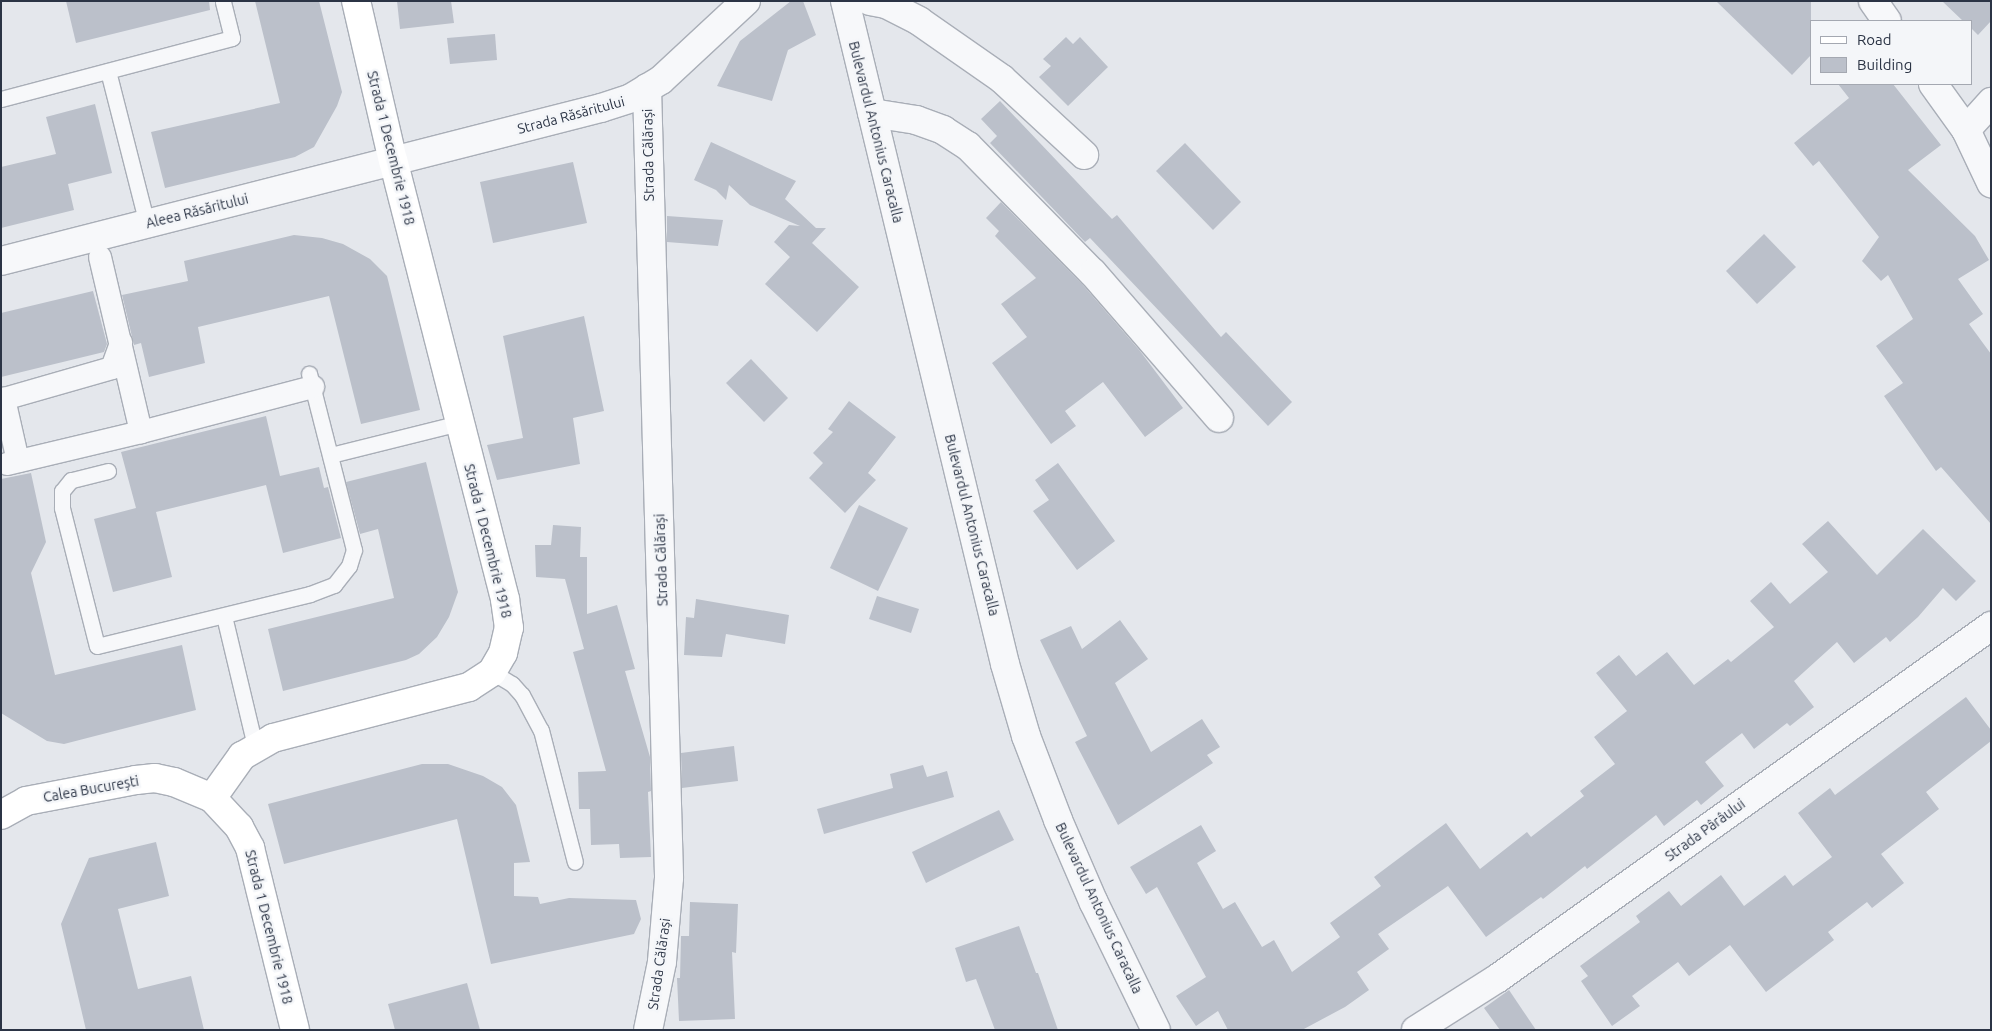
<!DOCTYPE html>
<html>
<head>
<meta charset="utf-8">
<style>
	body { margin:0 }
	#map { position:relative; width:1992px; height:1031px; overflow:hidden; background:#e4e7ec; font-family:Ubuntu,sans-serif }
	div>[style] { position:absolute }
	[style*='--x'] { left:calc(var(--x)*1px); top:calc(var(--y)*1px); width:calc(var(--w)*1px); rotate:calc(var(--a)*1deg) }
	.building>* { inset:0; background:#bbc0ca }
	.roads { filter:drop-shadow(1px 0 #a9aeb7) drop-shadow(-1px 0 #a9aeb7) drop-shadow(0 1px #a9aeb7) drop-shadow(0 -1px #a9aeb7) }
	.service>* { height:15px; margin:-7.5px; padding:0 7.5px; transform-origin:7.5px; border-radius:7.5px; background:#f7f8fa }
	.pedestrian>* { height:22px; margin:-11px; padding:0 11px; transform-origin:11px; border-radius:11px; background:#f7f8fa }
	.minor>* { height:28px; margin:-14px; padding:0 14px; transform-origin:14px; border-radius:14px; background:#f7f8fa }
	.secondary>* { height:28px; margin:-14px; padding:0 14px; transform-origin:14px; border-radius:14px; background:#fff }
	.primary>* { height:28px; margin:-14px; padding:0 14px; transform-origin:14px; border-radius:14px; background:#fff }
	span { translate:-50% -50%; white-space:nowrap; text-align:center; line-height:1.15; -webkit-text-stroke:5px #f4f6f9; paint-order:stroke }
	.street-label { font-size:14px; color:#2b3445 }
	.frame { position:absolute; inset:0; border:2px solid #2b3445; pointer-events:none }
	.legend { position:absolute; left:1810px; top:20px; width:162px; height:65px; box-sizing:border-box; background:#f4f6f9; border:1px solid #a4a8b1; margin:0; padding:6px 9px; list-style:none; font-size:15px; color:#2b3445 }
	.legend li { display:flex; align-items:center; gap:10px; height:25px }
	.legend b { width:25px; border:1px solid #a4a8b1 }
</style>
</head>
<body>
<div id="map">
	<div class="building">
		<i style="clip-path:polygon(66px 1px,209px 1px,210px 10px,76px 43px)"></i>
		<i style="clip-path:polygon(255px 1px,319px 1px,342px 92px,337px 106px,314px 147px,295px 157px,165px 188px,151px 132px,280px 103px)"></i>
		<i style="clip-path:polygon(397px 1px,451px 1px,454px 23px,400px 29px)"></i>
		<i style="clip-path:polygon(791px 1px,803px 1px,816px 35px,788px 50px,772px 101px,717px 86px,740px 41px)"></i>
		<i style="clip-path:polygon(1716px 1px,1811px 1px,1811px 55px,1792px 75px)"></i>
		<i style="clip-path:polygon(1942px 1px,1991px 1px,1991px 21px,1978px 35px,1971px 28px,1971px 21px,1963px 21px)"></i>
		<i style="clip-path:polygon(495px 34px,497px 60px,450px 64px,447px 38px)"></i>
		<i style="clip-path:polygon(1066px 37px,1073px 44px,1080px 37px,1108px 67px,1068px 106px,1039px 77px,1051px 66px,1043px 59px)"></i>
		<i style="clip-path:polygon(1838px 84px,1893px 84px,1941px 145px,1908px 170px,1975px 236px,1989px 260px,1958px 279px,1983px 314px,1969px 324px,1991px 354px,1991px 524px,1941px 467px,1936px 471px,1884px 396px,1903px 383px,1876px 346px,1913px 319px,1888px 275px,1881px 281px,1862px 261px,1879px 237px,1819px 161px,1813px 166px,1794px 143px,1849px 98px)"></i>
		<i style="clip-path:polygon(1000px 101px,1112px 219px,1117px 215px,1221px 337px,1226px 332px,1292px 402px,1268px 426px,1090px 238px,1085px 242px,990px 143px,997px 136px,981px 119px)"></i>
		<i style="clip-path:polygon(95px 104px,112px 173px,68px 184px,74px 210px,1px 228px,1px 167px,56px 154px,46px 117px)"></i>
		<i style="clip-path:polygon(711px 142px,796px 181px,785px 199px,816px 228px,826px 228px,812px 243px,859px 287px,817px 332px,765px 284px,790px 257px,774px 242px,789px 225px,800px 226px,750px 205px,729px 185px,726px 200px,716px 190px,694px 180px)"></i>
		<i style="clip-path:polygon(1185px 143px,1241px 202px,1213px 230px,1156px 171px)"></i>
		<i style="clip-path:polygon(573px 162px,587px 223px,493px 243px,480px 182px)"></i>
		<i style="clip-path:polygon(1001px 202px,1082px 284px,1140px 351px,1183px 408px,1145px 437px,1103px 382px,1065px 411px,1076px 426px,1051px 444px,992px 363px,1027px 337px,1001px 304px,1036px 278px,995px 236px,999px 231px,986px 218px)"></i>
		<i style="clip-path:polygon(667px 216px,723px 220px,718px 246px,667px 242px)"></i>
		<i style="clip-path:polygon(1764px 234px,1796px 267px,1757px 304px,1726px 271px)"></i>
		<i style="clip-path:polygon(294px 235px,322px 238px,343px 244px,370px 259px,387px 276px,420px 410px,361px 424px,329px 296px,198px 327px,205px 363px,149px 377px,141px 343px,134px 345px,122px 295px,188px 281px,184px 261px)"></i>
		<i style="clip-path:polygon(93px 291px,107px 344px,104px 352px,1px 377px,1px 313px)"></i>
		<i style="clip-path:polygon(584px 316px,604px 411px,573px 418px,580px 464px,497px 480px,487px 445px,523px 438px,503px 336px)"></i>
		<i style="clip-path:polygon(751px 359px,788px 398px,764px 422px,726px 383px)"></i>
		<i style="clip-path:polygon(849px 401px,896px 437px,868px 473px,876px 480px,845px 513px,809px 478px,823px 463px,813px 453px,833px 432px,828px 429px)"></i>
		<i style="clip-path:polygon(266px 416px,280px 476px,319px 467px,324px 488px,328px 487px,341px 538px,283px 553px,266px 485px,156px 512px,172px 577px,113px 592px,94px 519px,136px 508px,121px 452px)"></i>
		<i style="clip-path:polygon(426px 462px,458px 592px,449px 617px,437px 637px,419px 654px,406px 660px,283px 691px,268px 629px,394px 598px,378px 529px,360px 534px,346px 482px)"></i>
		<i style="clip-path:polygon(1058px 463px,1115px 541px,1077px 570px,1033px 511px,1049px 500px,1035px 480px)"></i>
		<i style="clip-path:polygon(31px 473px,46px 542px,31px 573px,55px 675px,182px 645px,196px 710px,64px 744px,47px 741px,1px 713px,1px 479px)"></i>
		<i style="clip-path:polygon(859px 505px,908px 528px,878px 591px,830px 568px)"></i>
		<i style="clip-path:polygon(1828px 521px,1877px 575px,1923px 529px,1976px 581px,1956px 601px,1943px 588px,1918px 617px,1890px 642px,1886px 637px,1854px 663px,1837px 642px,1794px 681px,1814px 707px,1790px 726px,1787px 723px,1754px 749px,1742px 733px,1705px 762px,1724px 786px,1701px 805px,1697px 800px,1664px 826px,1656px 815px,1587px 869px,1585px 866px,1543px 899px,1541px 897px,1486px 937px,1448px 886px,1378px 934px,1389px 949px,1357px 972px,1369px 990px,1345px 1007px,1302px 1030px,1228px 1030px,1218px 1011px,1196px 1026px,1176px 996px,1206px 977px,1157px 887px,1146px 894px,1130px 867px,1201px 825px,1216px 851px,1197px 863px,1223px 909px,1235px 902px,1262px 947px,1274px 940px,1292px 972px,1340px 937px,1330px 923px,1381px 886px,1374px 877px,1446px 823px,1480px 869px,1527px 832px,1531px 837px,1584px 796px,1580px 791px,1615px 764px,1594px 737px,1627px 711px,1596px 673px,1619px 655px,1636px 676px,1667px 652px,1694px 685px,1728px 659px,1731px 662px,1774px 627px,1750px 601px,1771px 582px,1790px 604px,1828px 572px,1802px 544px)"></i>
		<i style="clip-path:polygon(553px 525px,581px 527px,580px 557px,587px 557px,587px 614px,617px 605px,635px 669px,625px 671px,650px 757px,651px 791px,648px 792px,651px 857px,620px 858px,619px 844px,591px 845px,590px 809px,579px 809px,578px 772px,606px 771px,573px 652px,584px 649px,565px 579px,536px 577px,535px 545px,551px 545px)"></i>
		<i style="clip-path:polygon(877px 596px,919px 609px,911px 633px,869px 619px)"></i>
		<i style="clip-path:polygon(696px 599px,789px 615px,785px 644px,726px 634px,722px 657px,684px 655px,686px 617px,694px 618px)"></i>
		<i style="clip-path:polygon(1120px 620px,1148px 659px,1115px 683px,1151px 752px,1202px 719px,1220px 747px,1207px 755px,1213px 763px,1118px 825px,1075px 742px,1087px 736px,1040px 640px,1071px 626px,1082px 649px)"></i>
		<i style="clip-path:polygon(1966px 697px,1991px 730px,1991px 741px,1926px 792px,1939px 809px,1881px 854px,1904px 883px,1872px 908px,1867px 902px,1828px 932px,1834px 940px,1766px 992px,1730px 945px,1689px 976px,1678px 962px,1632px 996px,1640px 1006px,1612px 1026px,1581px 981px,1588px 976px,1580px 966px,1640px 922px,1636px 916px,1669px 891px,1681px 906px,1721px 875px,1744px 906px,1785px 875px,1793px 886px,1832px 857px,1798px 813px,1830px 788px,1835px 795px)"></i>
		<i style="clip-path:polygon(734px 746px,738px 781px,682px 788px,681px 753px)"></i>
		<i style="clip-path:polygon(422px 764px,448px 764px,483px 776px,502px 787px,516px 805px,530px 862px,514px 863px,514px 896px,538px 897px,540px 904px,569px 898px,636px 900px,641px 919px,634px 934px,491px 964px,457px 819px,284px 864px,268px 804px)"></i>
		<i style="clip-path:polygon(923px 765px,927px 777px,947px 771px,954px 797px,824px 834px,817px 809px,893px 788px,890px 774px)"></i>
		<i style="clip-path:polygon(999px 810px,1014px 840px,926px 883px,912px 852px)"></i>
		<i style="clip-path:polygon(156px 842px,169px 896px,118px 909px,138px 989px,191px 976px,204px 1030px,86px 1030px,61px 924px,89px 858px)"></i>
		<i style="clip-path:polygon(690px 902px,738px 904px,736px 953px,732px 952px,735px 1019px,679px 1021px,677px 978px,680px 978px,681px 936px,689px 936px)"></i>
		<i style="clip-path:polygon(1019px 926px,1036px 973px,1038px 973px,1058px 1030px,995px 1030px,976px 979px,966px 982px,955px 948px)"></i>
		<i style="clip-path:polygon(467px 983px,480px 1030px,395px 1030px,388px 1004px)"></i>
		<i style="clip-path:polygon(1509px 990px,1536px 1030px,1500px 1030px,1484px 1008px)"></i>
	</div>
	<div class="roads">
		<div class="service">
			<i style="--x:108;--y:71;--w:158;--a:75.7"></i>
			<i style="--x:1;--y:99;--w:239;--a:-14.8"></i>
			<i style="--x:232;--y:38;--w:38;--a:-104"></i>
			<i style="--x:331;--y:455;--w:132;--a:-14"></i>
			<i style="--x:108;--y:471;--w:38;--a:166"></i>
			<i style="--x:71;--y:480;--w:14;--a:129"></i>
			<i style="--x:62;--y:491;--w:17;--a:90"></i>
			<i style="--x:62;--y:508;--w:142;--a:75.8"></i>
			<i style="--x:97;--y:646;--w:219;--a:-13.7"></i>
			<i style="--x:310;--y:594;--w:26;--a:-21"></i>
			<i style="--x:334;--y:585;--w:24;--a:-52"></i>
			<i style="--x:349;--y:566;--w:17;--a:-73"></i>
			<i style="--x:354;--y:550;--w:182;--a:-104.3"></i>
			<i style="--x:224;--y:616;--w:134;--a:76.6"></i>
			<i style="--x:492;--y:672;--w:23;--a:31"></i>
			<i style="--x:512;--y:684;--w:15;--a:48"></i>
			<i style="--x:522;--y:695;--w:40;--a:62"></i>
			<i style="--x:541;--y:730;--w:136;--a:75.6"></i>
		</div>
		<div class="pedestrian">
			<i style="--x:100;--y:257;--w:180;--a:76.8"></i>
			<i style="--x:141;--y:432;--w:178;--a:-14.7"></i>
			<i style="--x:18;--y:461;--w:64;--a:-102.7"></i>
			<i style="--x:4;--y:399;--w:112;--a:-16"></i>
			<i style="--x:112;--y:368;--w:27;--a:-70"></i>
			<i style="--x:7;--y:464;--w:138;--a:-13.4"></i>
		</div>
		<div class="minor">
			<i style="--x:845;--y:1;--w:682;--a:76.43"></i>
			<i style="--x:1005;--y:664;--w:75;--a:73.7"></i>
			<i style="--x:1026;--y:736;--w:90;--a:69.1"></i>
			<i style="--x:1058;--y:820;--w:90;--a:66.6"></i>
			<i style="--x:1094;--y:903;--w:141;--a:64"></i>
			<i style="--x:870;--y:1;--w:16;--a:11"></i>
			<i style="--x:886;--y:4;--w:37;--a:27"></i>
			<i style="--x:919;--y:21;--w:101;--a:34.9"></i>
			<i style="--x:1002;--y:79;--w:112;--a:42.8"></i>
			<i style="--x:1873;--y:1;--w:24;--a:55"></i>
			<i style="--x:1933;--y:84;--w:57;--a:54.3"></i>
			<i style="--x:1966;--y:130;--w:59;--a:64.7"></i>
			<i style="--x:647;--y:88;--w:790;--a:88.4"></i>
			<i style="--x:669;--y:878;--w:84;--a:94.8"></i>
			<i style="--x:662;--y:962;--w:69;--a:101.6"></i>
			<i style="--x:872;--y:113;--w:45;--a:9"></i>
			<i style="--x:916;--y:120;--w:29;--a:20"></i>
			<i style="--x:943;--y:130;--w:30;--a:33"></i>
			<i style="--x:968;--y:146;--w:178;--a:45.5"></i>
			<i style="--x:1093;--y:273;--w:192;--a:49"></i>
			<i style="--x:1966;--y:130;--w:38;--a:-48"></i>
			<i style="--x:1;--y:261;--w:619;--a:-14.31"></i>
			<i style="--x:601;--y:108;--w:32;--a:-18"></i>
			<i style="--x:631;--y:98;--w:35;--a:-31"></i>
			<i style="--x:661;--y:80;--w:116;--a:-42.9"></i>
			<i style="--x:1416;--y:1030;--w:97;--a:-32.4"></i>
			<i style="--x:1498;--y:978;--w:606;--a:-35.53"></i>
		</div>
		<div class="secondary">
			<i style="--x:212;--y:798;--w:52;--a:-54.5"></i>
			<i style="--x:242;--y:756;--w:36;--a:-30"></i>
			<i style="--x:273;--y:738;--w:203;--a:-14.6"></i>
			<i style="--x:469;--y:687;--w:27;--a:-33"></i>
			<i style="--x:492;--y:672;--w:22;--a:-60"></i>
			<i style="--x:503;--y:653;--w:26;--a:-77"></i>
			<i style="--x:509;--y:628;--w:29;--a:-98"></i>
			<i style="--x:505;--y:599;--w:452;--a:-104.3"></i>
			<i style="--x:393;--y:161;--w:164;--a:-103"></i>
		</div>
		<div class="primary">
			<i style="--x:1;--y:815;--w:29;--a:-29"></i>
			<i style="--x:26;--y:801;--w:112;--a:-10.8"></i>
			<i style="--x:136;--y:780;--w:19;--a:-6"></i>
			<i style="--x:155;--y:778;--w:19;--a:12"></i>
			<i style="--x:174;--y:782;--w:41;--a:22.8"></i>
			<i style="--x:212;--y:798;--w:40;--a:47"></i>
			<i style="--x:239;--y:827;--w:24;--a:62"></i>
			<i style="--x:250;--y:848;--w:187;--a:76.1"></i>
		</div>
	</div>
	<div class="street-label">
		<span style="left:571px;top:115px;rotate:-15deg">Strada Răsăritului</span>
		<span style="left:876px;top:132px;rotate:76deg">Bulevardul Antonius Caracalla</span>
		<span style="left:391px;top:148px;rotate:76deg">Strada 1 Decembrie 1918</span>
		<span style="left:648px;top:155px;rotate:-91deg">Strada Călărași</span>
		<span style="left:197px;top:211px;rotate:-14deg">Aleea Răsăritului</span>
		<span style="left:972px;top:525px;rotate:76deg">Bulevardul Antonius Caracalla</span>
		<span style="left:488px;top:541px;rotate:76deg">Strada 1 Decembrie 1918</span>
		<span style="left:661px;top:560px;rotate:-92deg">Strada Călărași</span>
		<span style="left:91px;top:789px;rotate:-10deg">Calea București</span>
		<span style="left:1705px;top:830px;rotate:-36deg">Strada Pârâului</span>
		<span style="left:1099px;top:908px;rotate:65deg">Bulevardul Antonius Caracalla</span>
		<span style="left:269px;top:927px;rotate:76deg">Strada 1 Decembrie 1918</span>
		<span style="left:659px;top:964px;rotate:-82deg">Strada Călărași</span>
	</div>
	<div class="frame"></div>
	<ul class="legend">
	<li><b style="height:6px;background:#fff"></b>Road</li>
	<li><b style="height:14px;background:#bbc0ca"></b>Building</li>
	</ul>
</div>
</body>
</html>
